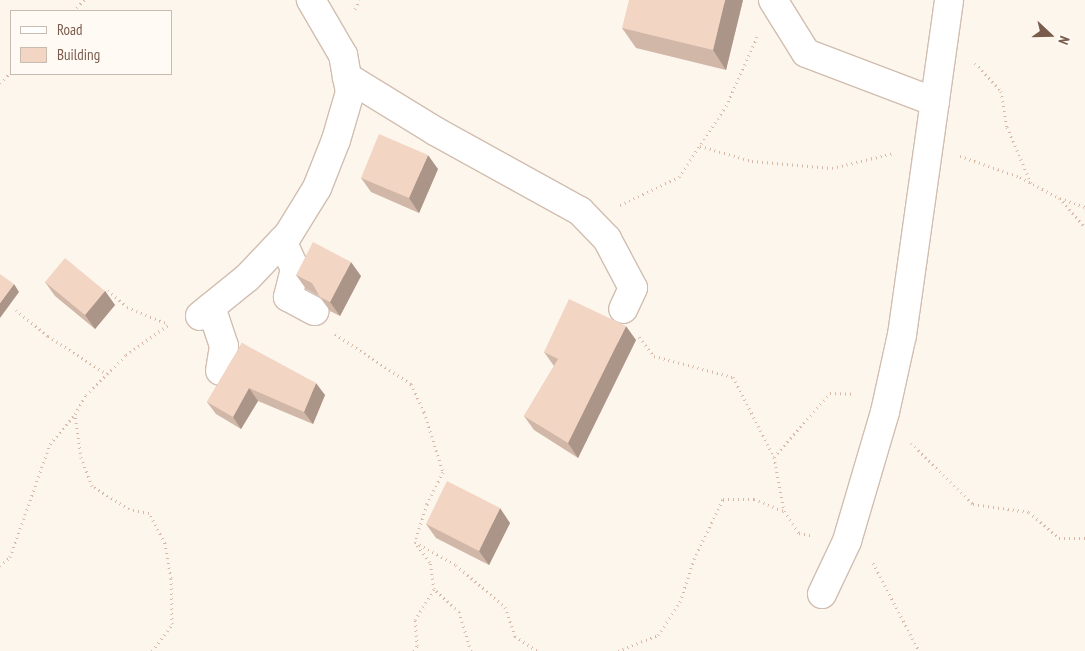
<!DOCTYPE html>
<html>
<head>
<meta charset="utf-8">
<style>
	body { margin:0 }
	#map { position:relative; width:1085px; height:651px; overflow:hidden; background:#fdf6ec; font-family:"PT Sans Narrow",sans-serif }
	div>[style] { position:absolute }
	[style*='--x'] { left:calc(var(--x)*1px); top:calc(var(--y)*1px); width:calc(var(--w)*1px); rotate:calc(var(--a)*1deg) }
	.path>* { height:3px; margin-top:-1.5px; transform-origin:0; background:repeating-linear-gradient(90deg,#d9b8a5 0 1px,transparent 0 5px) }
	.roads { filter:drop-shadow(1px 0 #d1beb0) drop-shadow(-1px 0 #d1beb0) drop-shadow(0 1px #d1beb0) drop-shadow(0 -1px #d1beb0) }
	.street>* { height:28px; margin:-14px; padding:0 14px; transform-origin:14px; border-radius:14px; background:#fff }
	.wall>* { inset:0; background:#d1b7a8 }
	.shaded-wall>* { inset:0; background:#aa9588 }
	.building>* { inset:0; background:#f3d5c3 }
	span { translate:-50% -50%; white-space:nowrap; text-align:center; line-height:1.15; -webkit-text-stroke:4px #fffaf3; paint-order:stroke }
	.legend { position:absolute; left:10px; top:10px; width:162px; height:65px; box-sizing:border-box; background:#fffaf3; border:1px solid #cabbb1; margin:0; padding:6px 9px; list-style:none; font-size:15px; color:#7a5c4d }
	.legend li { display:flex; align-items:center; gap:10px; height:25px }
	.legend b { width:25px; border:1px solid #cabbb1 }
	.north { position:absolute; left:1025px; top:10px; width:50px; height:50px; -webkit-text-stroke:4px #fffaf3; paint-order:stroke; rotate:111deg; font-size:14px; font-weight:700; line-height:20px; text-align:center; color:#7a5c4d }
	.north::after { content:''; display:block; margin:auto; width:18px; height:22px; background:#7a5c4d; clip-path:polygon(50% 0,100% 100%,50% 72%,0 100%) }
</style>
</head>
<body>
<div id="map">
	<div class="path">
		<i style="--x:355;--y:9;--w:10;--a:-66"></i>
		<i style="--x:73;--y:11;--w:16;--a:-45"></i>
		<i style="--x:975;--y:63;--w:38;--a:47"></i>
		<i style="--x:1001;--y:91;--w:36;--a:81"></i>
		<i style="--x:1007;--y:127;--w:61;--a:66.8"></i>
		<i style="--x:0;--y:83;--w:16;--a:-45"></i>
		<i style="--x:700;--y:146;--w:54;--a:16.1"></i>
		<i style="--x:752;--y:161;--w:80;--a:5"></i>
		<i style="--x:832;--y:168;--w:64;--a:-13.6"></i>
		<i style="--x:960;--y:156;--w:64;--a:19.3"></i>
		<i style="--x:1020;--y:177;--w:44;--a:28.3"></i>
		<i style="--x:1059;--y:198;--w:39;--a:48"></i>
		<i style="--x:1060;--y:198;--w:27;--a:20"></i>
		<i style="--x:620;--y:205;--w:65;--a:-25.4"></i>
		<i style="--x:679;--y:177;--w:85;--a:-56.5"></i>
		<i style="--x:726;--y:106;--w:76;--a:-65.8"></i>
		<i style="--x:108;--y:290;--w:25;--a:42"></i>
		<i style="--x:127;--y:307;--w:44;--a:22.5"></i>
		<i style="--x:16;--y:310;--w:41;--a:39.1"></i>
		<i style="--x:48;--y:336;--w:70;--a:32.8"></i>
		<i style="--x:335;--y:334;--w:91;--a:33.3"></i>
		<i style="--x:411;--y:384;--w:31;--a:65"></i>
		<i style="--x:424;--y:412;--w:63;--a:72.4"></i>
		<i style="--x:443;--y:472;--w:36;--a:117"></i>
		<i style="--x:427;--y:504;--w:40;--a:108"></i>
		<i style="--x:639;--y:337;--w:24;--a:52"></i>
		<i style="--x:654;--y:356;--w:82;--a:14.9"></i>
		<i style="--x:733;--y:377;--w:90;--a:62.9"></i>
		<i style="--x:774;--y:457;--w:55;--a:79.5"></i>
		<i style="--x:911;--y:443;--w:87;--a:44.5"></i>
		<i style="--x:973;--y:504;--w:57;--a:8.1"></i>
		<i style="--x:1029;--y:512;--w:40;--a:41"></i>
		<i style="--x:1059;--y:538;--w:26;--a:0"></i>
		<i style="--x:774;--y:457;--w:85;--a:-48.8"></i>
		<i style="--x:830;--y:393;--w:24;--a:2"></i>
		<i style="--x:873;--y:563;--w:99;--a:62.4"></i>
		<i style="--x:0;--y:566;--w:13;--a:-42"></i>
		<i style="--x:10;--y:557;--w:120;--a:-70.5"></i>
		<i style="--x:50;--y:444;--w:39;--a:-50"></i>
		<i style="--x:152;--y:651;--w:34;--a:-53"></i>
		<i style="--x:172;--y:624;--w:46;--a:-91.2"></i>
		<i style="--x:171;--y:578;--w:36;--a:-100"></i>
		<i style="--x:165;--y:543;--w:34;--a:-118"></i>
		<i style="--x:149;--y:513;--w:20;--a:-169"></i>
		<i style="--x:129;--y:509;--w:44;--a:-148.1"></i>
		<i style="--x:92;--y:486;--w:30;--a:-111"></i>
		<i style="--x:81;--y:458;--w:44;--a:-97.8"></i>
		<i style="--x:75;--y:414;--w:22;--a:-60"></i>
		<i style="--x:86;--y:395;--w:57;--a:-45"></i>
		<i style="--x:126;--y:355;--w:52;--a:-35.5"></i>
		<i style="--x:414;--y:651;--w:6;--a:-59"></i>
		<i style="--x:417;--y:646;--w:26;--a:-94"></i>
		<i style="--x:415;--y:620;--w:36;--a:-58"></i>
		<i style="--x:471;--y:651;--w:41;--a:-107.1"></i>
		<i style="--x:459;--y:612;--w:34;--a:-137"></i>
		<i style="--x:434;--y:589;--w:27;--a:-98"></i>
		<i style="--x:430;--y:562;--w:25;--a:-127"></i>
		<i style="--x:415;--y:542;--w:47;--a:29.3"></i>
		<i style="--x:456;--y:565;--w:65;--a:40.6"></i>
		<i style="--x:505;--y:607;--w:31;--a:71"></i>
		<i style="--x:515;--y:636;--w:27;--a:34"></i>
		<i style="--x:618;--y:651;--w:43;--a:-21.8"></i>
		<i style="--x:658;--y:635;--w:40;--a:-56"></i>
		<i style="--x:680;--y:602;--w:45;--a:-72"></i>
		<i style="--x:694;--y:559;--w:67;--a:-64.2"></i>
		<i style="--x:723;--y:499;--w:31;--a:0"></i>
		<i style="--x:754;--y:499;--w:32;--a:22"></i>
		<i style="--x:784;--y:511;--w:27;--a:56"></i>
		<i style="--x:799;--y:533;--w:15;--a:11"></i>
	</div>
	<div class="roads">
		<div class="street">
			<i style="--x:773;--y:0;--w:62;--a:58.1"></i>
			<i style="--x:806;--y:53;--w:138;--a:20.8"></i>
			<i style="--x:347;--y:77;--w:103;--a:31.5"></i>
			<i style="--x:435;--y:131;--w:166;--a:28.9"></i>
			<i style="--x:580;--y:211;--w:39;--a:46"></i>
			<i style="--x:607;--y:239;--w:55;--a:62"></i>
			<i style="--x:633;--y:288;--w:23;--a:115"></i>
			<i style="--x:282;--y:241;--w:31;--a:65"></i>
			<i style="--x:295;--y:269;--w:29;--a:104"></i>
			<i style="--x:288;--y:297;--w:30;--a:28"></i>
			<i style="--x:211;--y:307;--w:41;--a:71.6"></i>
			<i style="--x:224;--y:346;--w:25;--a:99"></i>
			<i style="--x:200;--y:316;--w:60;--a:-39"></i>
			<i style="--x:247;--y:278;--w:59;--a:-46.4"></i>
			<i style="--x:288;--y:235;--w:55;--a:-58.3"></i>
			<i style="--x:317;--y:188;--w:52;--a:-68.4"></i>
			<i style="--x:336;--y:140;--w:50;--a:-73.7"></i>
			<i style="--x:350;--y:92;--w:15;--a:-101"></i>
			<i style="--x:347;--y:77;--w:22;--a:-100"></i>
			<i style="--x:343;--y:55;--w:64;--a:-120.2"></i>
			<i style="--x:822;--y:594;--w:59;--a:-64.7"></i>
			<i style="--x:847;--y:541;--w:134;--a:-73.6"></i>
			<i style="--x:885;--y:412;--w:79;--a:-77.6"></i>
			<i style="--x:902;--y:335;--w:338;--a:-82"></i>
		</div>
	</div>
	<div class="wall">
		<i style="clip-path:polygon(743px 0,726px 70px,636px 48px,622px 28px)"></i>
		<i style="clip-path:polygon(438px 169px,419px 213px,371px 192px,361px 178px)"></i>
		<i style="clip-path:polygon(296px 275px,361px 276px,340px 316px,330px 311px,319px 296px,306px 289px)"></i>
		<i style="clip-path:polygon(45px 282px,105px 291px,115px 305px,95px 329px,55px 296px)"></i>
		<i style="clip-path:polygon(636px 340px,578px 458px,534px 430px,524px 416px,554px 366px,544px 352px)"></i>
		<i style="clip-path:polygon(242px 343px,325px 395px,313px 424px,258px 401px,241px 429px,216px 414px,207px 402px)"></i>
		<i style="clip-path:polygon(510px 523px,489px 565px,436px 538px,426px 524px)"></i>
	</div>
	<div class="shaded-wall">
		<i style="clip-path:polygon(725px 0,743px 0,726px 70px,713px 50px)"></i>
		<i style="clip-path:polygon(428px 155px,438px 169px,419px 213px,409px 198px)"></i>
		<i style="clip-path:polygon(351px 262px,361px 276px,340px 316px,330px 302px)"></i>
		<i style="clip-path:polygon(14px 284px,19px 292px,0 318px,0 303px)"></i>
		<i style="clip-path:polygon(105px 291px,115px 305px,95px 329px,85px 315px)"></i>
		<i style="clip-path:polygon(626px 326px,636px 340px,578px 458px,568px 443px)"></i>
		<i style="clip-path:polygon(316px 383px,325px 395px,313px 424px,304px 412px)"></i>
		<i style="clip-path:polygon(249px 388px,258px 401px,241px 429px,233px 417px)"></i>
		<i style="clip-path:polygon(500px 508px,510px 523px,489px 565px,479px 551px)"></i>
	</div>
	<div class="building">
		<i style="clip-path:polygon(629px 0,725px 0,713px 50px,622px 28px)"></i>
		<i style="clip-path:polygon(379px 134px,428px 155px,409px 198px,361px 178px)"></i>
		<i style="clip-path:polygon(313px 242px,351px 262px,330px 302px,320px 297px,312px 283px,296px 275px)"></i>
		<i style="clip-path:polygon(65px 258px,105px 291px,85px 315px,45px 282px)"></i>
		<i style="clip-path:polygon(0 274px,14px 284px,0 303px)"></i>
		<i style="clip-path:polygon(569px 299px,626px 326px,568px 443px,524px 416px,558px 359px,544px 352px)"></i>
		<i style="clip-path:polygon(242px 343px,316px 383px,304px 412px,249px 388px,233px 417px,207px 402px)"></i>
		<i style="clip-path:polygon(447px 481px,500px 508px,479px 551px,426px 524px)"></i>
	</div>
	<ul class="legend">
	<li><b style="height:6px;background:#fff"></b>Road</li>
	<li><b style="height:14px;background:#f3d5c3"></b>Building</li>
	</ul>
	<div class="north">N</div>
</div>
</body>
</html>
